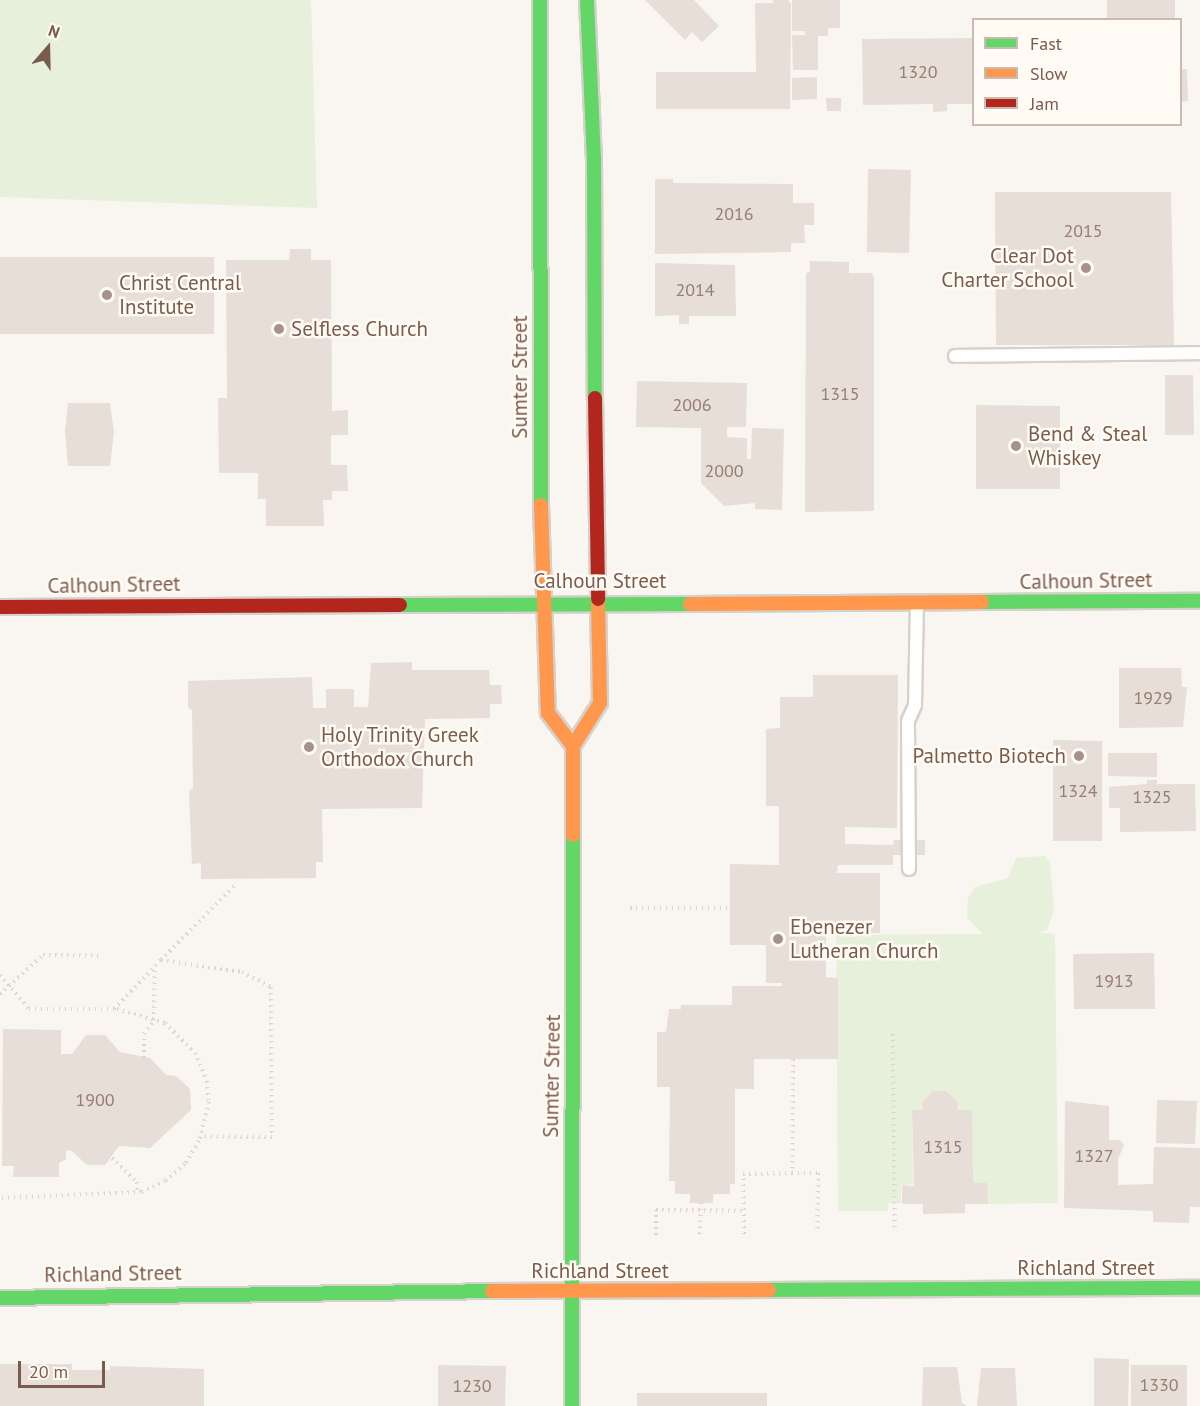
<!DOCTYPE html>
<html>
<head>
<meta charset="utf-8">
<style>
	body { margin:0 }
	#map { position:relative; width:1200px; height:1406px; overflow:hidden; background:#f9f5f0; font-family:"PT Sans",sans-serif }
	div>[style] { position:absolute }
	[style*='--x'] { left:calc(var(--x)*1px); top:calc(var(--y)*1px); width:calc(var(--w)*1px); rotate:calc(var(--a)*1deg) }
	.green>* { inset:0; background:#e7f0db }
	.building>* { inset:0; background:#e6ded7 }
	.path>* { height:4px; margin-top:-2px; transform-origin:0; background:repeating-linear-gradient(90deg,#dcd5d0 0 1.5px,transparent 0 6px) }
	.roads { filter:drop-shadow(2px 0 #d7d1cb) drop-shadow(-2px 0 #d7d1cb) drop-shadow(0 2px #d7d1cb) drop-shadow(0 -2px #d7d1cb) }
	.lane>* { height:12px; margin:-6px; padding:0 6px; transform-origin:6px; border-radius:6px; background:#fefefd }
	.fast>* { height:14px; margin:-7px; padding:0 7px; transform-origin:7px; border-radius:7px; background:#63d668 }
	.slow>* { height:14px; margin:-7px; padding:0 7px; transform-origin:7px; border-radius:7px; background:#ff974d }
	.jam>* { height:14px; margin:-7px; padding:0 7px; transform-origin:7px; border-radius:7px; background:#b3261e }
	.dots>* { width:16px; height:16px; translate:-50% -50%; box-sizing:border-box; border:3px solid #fffaf3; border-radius:50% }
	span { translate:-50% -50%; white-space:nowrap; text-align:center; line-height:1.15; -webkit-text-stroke:5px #fffaf3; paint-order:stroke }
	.number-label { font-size:18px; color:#977e72 }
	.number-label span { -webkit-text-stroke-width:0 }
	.poi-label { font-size:21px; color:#7a5c4d }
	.right { translate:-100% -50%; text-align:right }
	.left { translate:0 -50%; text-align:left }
	.street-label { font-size:21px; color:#7a5c4d }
	.legend { position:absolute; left:972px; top:18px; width:210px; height:108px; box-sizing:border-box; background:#fffaf3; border:2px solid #cabbb1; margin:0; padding:8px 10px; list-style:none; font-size:18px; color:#7a5c4d }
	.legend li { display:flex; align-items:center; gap:12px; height:30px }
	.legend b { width:30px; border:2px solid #cabbb1 }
	.north { position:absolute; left:18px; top:18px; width:60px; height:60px; -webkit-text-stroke:4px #fffaf3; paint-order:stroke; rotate:20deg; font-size:16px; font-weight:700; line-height:24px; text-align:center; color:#7a5c4d }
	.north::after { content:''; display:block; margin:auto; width:21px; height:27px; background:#7a5c4d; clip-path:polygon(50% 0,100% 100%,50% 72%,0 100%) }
	.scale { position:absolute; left:18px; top:1361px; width:87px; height:27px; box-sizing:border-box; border:3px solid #7a5c4d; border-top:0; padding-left:8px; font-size:18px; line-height:21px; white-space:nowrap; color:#7a5c4d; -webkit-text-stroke:4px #fffaf3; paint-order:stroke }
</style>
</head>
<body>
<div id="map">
	<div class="green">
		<i style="clip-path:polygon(0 0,311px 0,317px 208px,0 197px)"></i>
		<i style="clip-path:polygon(1045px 856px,1050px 863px,1054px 910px,1047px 930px,1038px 933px,1055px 934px,1058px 1203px,987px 1204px,972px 1185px,958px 1102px,948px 1091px,934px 1091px,923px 1102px,923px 1110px,912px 1110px,913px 1184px,901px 1185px,901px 1203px,888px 1203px,888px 1211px,838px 1211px,836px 935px,983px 934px,967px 918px,968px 898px,975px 887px,1008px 878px,1016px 858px)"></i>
	</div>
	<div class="building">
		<i style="clip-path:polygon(645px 0,694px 0,719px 26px,702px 42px,692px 32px,685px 40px)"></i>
		<i style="clip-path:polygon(773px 0,788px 0,791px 4px,790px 109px,656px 109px,656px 72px,756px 72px,755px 3px,773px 3px)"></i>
		<i style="clip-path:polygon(792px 0,840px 0,840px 28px,828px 28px,828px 36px,818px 36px,818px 70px,793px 70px,792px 35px,805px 35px,805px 31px,792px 31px)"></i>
		<i style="clip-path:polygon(1107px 0,1175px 0,1175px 20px,1107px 20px)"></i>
		<i style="clip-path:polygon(974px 38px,974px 104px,947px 104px,947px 111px,933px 112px,933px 104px,863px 105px,862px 39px)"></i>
		<i style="clip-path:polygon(1180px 69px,1187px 69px,1188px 101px,1180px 102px)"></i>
		<i style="clip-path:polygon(817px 77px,817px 99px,792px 100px,792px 78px)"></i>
		<i style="clip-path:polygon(826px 98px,841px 98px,841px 111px,827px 111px)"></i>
		<i style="clip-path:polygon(868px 169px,911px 170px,909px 253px,867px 252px)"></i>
		<i style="clip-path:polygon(655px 179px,673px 179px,673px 183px,793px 184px,793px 203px,814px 203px,814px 225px,804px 225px,805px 243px,791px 243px,791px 252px,655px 254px)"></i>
		<i style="clip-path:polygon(995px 192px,1171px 192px,1174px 345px,996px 345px)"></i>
		<i style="clip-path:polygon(290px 249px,311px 249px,311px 260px,331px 260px,332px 411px,348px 410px,348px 435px,331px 435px,331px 465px,347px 465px,348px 491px,332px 491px,332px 500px,323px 500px,324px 526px,266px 526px,266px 499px,258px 499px,258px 473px,219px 473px,218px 398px,227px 398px,226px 260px,289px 260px)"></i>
		<i style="clip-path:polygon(0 257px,214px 257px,214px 334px,0 334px)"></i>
		<i style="clip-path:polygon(810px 261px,849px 262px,849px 273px,872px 273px,874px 278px,874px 511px,805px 512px,806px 273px,810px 272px)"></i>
		<i style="clip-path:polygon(655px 263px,735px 265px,736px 316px,689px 316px,689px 324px,679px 324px,679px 315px,655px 316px)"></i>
		<i style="clip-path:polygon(1165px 375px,1193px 375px,1194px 435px,1165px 435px)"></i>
		<i style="clip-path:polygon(637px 381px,747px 383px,746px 427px,727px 427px,727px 437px,747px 438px,747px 459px,751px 459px,752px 428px,784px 429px,782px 510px,755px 509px,755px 503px,724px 506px,701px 483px,701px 428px,636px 427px)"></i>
		<i style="clip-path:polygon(68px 403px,110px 403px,114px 432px,110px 466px,68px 466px,65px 431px)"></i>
		<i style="clip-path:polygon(976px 405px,1060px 406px,1060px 489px,976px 489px)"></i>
		<i style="clip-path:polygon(412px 662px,412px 670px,489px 670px,490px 685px,501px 685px,502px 704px,490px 704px,490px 718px,425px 719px,422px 808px,322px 809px,323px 862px,316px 862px,316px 878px,201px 879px,201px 863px,192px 864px,189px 792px,193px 787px,192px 710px,188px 707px,188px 681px,312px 677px,313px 708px,326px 708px,326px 689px,354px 689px,354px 707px,368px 707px,371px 663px)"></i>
		<i style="clip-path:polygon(1119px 668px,1181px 668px,1182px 687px,1187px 687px,1183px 727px,1119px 728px)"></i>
		<i style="clip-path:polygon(813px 675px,898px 675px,897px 828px,845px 827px,845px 844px,893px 845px,894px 840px,925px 840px,925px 855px,893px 855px,893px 865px,838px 865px,837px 873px,880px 873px,880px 933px,826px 933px,826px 977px,838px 978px,838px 1059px,754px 1059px,754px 1089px,735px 1089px,735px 1184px,730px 1184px,730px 1194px,713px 1194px,713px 1203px,690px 1203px,690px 1194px,675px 1194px,675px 1181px,669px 1181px,670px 1087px,657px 1087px,657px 1032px,666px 1032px,669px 1009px,681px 1009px,681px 1005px,732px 1005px,732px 986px,782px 986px,782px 983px,766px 983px,766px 945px,730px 945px,730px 864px,779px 865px,779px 806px,766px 806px,766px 729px,780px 728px,780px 697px,813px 697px)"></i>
		<i style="clip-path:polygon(1053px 740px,1102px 741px,1102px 841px,1053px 841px)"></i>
		<i style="clip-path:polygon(1108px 753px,1157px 753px,1157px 777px,1108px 776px)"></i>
		<i style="clip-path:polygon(1147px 780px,1157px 780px,1157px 784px,1195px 784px,1196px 831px,1120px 832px,1120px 808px,1109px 808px,1109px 787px,1147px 784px)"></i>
		<i style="clip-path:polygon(1154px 953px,1155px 1009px,1074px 1009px,1073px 954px)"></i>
		<i style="clip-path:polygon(3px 1029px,61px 1030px,61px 1054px,72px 1054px,86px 1035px,105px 1035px,120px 1052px,150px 1058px,166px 1075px,176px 1076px,190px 1089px,191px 1110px,150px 1148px,119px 1146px,105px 1165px,87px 1165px,72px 1151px,66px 1150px,66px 1159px,59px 1163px,59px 1177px,13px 1177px,14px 1166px,2px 1166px)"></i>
		<i style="clip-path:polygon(933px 1091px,947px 1091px,958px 1102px,958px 1110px,972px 1110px,973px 1183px,987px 1183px,988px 1204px,965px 1204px,965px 1213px,923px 1214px,923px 1204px,902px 1204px,902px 1185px,914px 1186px,912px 1110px,923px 1110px,922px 1102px)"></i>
		<i style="clip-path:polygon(1157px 1100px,1197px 1101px,1195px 1144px,1156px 1143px)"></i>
		<i style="clip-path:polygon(1065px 1101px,1109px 1106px,1109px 1140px,1120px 1140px,1124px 1145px,1118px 1159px,1118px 1185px,1153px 1184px,1154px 1147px,1200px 1148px,1200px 1207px,1190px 1207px,1189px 1223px,1153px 1222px,1153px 1211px,1064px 1208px)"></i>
		<i style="clip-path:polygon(1094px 1358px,1129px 1359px,1128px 1406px,1094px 1406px)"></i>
		<i style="clip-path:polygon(0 1364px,72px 1364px,72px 1370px,110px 1370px,110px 1366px,204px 1369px,204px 1406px,0 1406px)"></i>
		<i style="clip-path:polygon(438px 1365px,506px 1366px,505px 1406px,438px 1406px)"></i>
		<i style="clip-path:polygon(1131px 1365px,1187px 1365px,1187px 1406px,1131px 1406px)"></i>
		<i style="clip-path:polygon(923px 1367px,957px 1367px,962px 1403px,967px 1406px,922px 1406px)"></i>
		<i style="clip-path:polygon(981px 1368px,1015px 1368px,1017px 1406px,977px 1406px)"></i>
		<i style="clip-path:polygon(637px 1393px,767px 1393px,767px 1406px,637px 1406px)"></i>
	</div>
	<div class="path">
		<i style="--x:630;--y:908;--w:100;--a:0"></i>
		<i style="--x:161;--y:960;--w:107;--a:-45.4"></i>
		<i style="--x:0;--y:975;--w:45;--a:49.5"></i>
		<i style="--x:29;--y:1009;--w:88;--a:0"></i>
		<i style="--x:117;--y:1009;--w:50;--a:16.3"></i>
		<i style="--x:165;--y:1023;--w:42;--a:45"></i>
		<i style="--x:195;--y:1053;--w:30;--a:67"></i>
		<i style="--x:207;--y:1081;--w:21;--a:85"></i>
		<i style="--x:209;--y:1102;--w:40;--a:104.4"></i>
		<i style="--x:199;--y:1141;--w:27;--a:121"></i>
		<i style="--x:185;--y:1164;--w:26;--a:140"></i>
		<i style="--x:165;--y:1181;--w:26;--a:155"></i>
		<i style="--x:141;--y:1192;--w:141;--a:177.6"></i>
		<i style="--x:0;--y:994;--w:58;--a:-42.2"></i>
		<i style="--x:43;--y:955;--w:58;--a:1"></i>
		<i style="--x:114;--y:1009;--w:68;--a:-46.2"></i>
		<i style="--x:161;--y:960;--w:82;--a:8.4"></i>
		<i style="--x:242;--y:972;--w:33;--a:27"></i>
		<i style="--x:271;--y:987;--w:150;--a:89.6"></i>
		<i style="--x:272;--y:1137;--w:71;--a:-179.2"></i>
		<i style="--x:893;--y:1034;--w:198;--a:89.4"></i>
		<i style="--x:144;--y:1058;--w:24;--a:-90"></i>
		<i style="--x:144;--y:1034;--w:17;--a:-54"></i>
		<i style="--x:154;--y:1020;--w:54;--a:-88.9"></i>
		<i style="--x:793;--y:1059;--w:114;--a:90.5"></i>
		<i style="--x:792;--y:1173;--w:26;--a:0"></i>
		<i style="--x:818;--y:1173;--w:60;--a:91"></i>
		<i style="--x:112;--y:1158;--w:35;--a:44"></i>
		<i style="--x:137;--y:1182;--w:11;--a:85"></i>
		<i style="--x:700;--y:1234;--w:31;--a:-88"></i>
		<i style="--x:744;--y:1234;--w:60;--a:-91"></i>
		<i style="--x:743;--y:1174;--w:49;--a:-1.2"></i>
		<i style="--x:656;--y:1235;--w:25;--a:-90"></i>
		<i style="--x:656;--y:1210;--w:88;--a:0.7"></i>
	</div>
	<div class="roads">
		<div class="lane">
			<i style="--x:955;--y:356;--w:245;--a:-0.7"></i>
			<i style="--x:909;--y:869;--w:148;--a:-90.4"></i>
			<i style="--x:908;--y:721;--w:17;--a:-66"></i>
			<i style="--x:915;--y:705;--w:101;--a:-88.9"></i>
		</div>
		<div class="fast">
			<i style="--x:540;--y:0;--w:505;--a:89.89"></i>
			<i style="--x:587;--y:0;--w:158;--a:87.5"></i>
			<i style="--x:594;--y:158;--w:240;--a:89.8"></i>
			<i style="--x:982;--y:602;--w:218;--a:-0.3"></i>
			<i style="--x:400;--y:605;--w:290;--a:-0.2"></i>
			<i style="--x:769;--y:1290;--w:431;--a:-0.3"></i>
			<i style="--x:0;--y:1298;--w:492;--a:-0.8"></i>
			<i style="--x:572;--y:1406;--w:571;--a:-89.9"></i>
		</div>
		<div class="slow">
			<i style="--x:541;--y:505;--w:208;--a:88.1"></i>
			<i style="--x:548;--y:713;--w:41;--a:52.9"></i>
			<i style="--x:690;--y:604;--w:292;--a:-0.4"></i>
			<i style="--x:573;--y:835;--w:89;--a:-90"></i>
			<i style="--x:573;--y:746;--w:51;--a:-57.9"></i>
			<i style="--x:600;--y:703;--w:104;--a:-91.1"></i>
			<i style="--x:492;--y:1291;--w:277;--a:-0.2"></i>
		</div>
		<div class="jam">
			<i style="--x:595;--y:398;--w:201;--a:89.1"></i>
			<i style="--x:0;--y:607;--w:400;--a:-0.3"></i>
		</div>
	</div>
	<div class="dots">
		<i style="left:1086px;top:268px;background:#a69286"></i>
		<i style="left:107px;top:295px;background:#a69286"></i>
		<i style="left:279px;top:329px;background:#a69286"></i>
		<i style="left:1016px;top:446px;background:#a69286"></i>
		<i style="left:309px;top:747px;background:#a69286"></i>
		<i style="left:1079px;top:756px;background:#a69286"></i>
		<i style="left:778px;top:939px;background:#a69286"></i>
	</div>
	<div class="number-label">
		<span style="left:918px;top:72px">1320</span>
		<span style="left:734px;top:214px">2016</span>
		<span style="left:1083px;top:231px">2015</span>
		<span style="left:695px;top:290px">2014</span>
		<span style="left:840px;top:394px">1315</span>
		<span style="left:692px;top:405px">2006</span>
		<span style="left:724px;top:471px">2000</span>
		<span style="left:1153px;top:698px">1929</span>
		<span style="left:1078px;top:791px">1324</span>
		<span style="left:1152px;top:797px">1325</span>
		<span style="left:1114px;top:981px">1913</span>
		<span style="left:95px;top:1100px">1900</span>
		<span style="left:943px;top:1147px">1315</span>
		<span style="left:1094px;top:1156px">1327</span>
		<span style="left:1159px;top:1385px">1330</span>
		<span style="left:472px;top:1386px">1230</span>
	</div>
	<div class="poi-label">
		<span class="right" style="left:1074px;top:268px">Clear Dot<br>Charter School</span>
		<span class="left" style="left:119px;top:295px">Christ Central<br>Institute</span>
		<span class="left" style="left:291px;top:329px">Selfless Church</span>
		<span class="left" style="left:1028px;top:446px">Bend &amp; Steal<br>Whiskey</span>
		<span class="left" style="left:321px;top:747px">Holy Trinity Greek<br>Orthodox Church</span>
		<span class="right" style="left:1066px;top:756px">Palmetto Biotech</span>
		<span class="left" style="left:790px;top:939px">Ebenezer<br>Lutheran Church</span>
	</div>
	<div class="street-label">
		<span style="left:520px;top:377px;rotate:-90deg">Sumter Street</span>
		<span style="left:600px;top:581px">Calhoun Street</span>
		<span style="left:1086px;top:581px;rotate:-1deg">Calhoun Street</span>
		<span style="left:114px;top:585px;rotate:-1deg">Calhoun Street</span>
		<span style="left:552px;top:1076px;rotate:-89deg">Sumter Street</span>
		<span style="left:1086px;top:1268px">Richland Street</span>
		<span style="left:600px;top:1271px">Richland Street</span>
		<span style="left:113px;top:1274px;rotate:-1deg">Richland Street</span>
	</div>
	<ul class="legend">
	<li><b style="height:8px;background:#63d668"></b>Fast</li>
	<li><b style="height:8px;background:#ff974d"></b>Slow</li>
	<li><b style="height:8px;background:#b3261e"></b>Jam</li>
	</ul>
	<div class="north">N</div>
	<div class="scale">20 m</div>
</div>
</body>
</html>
